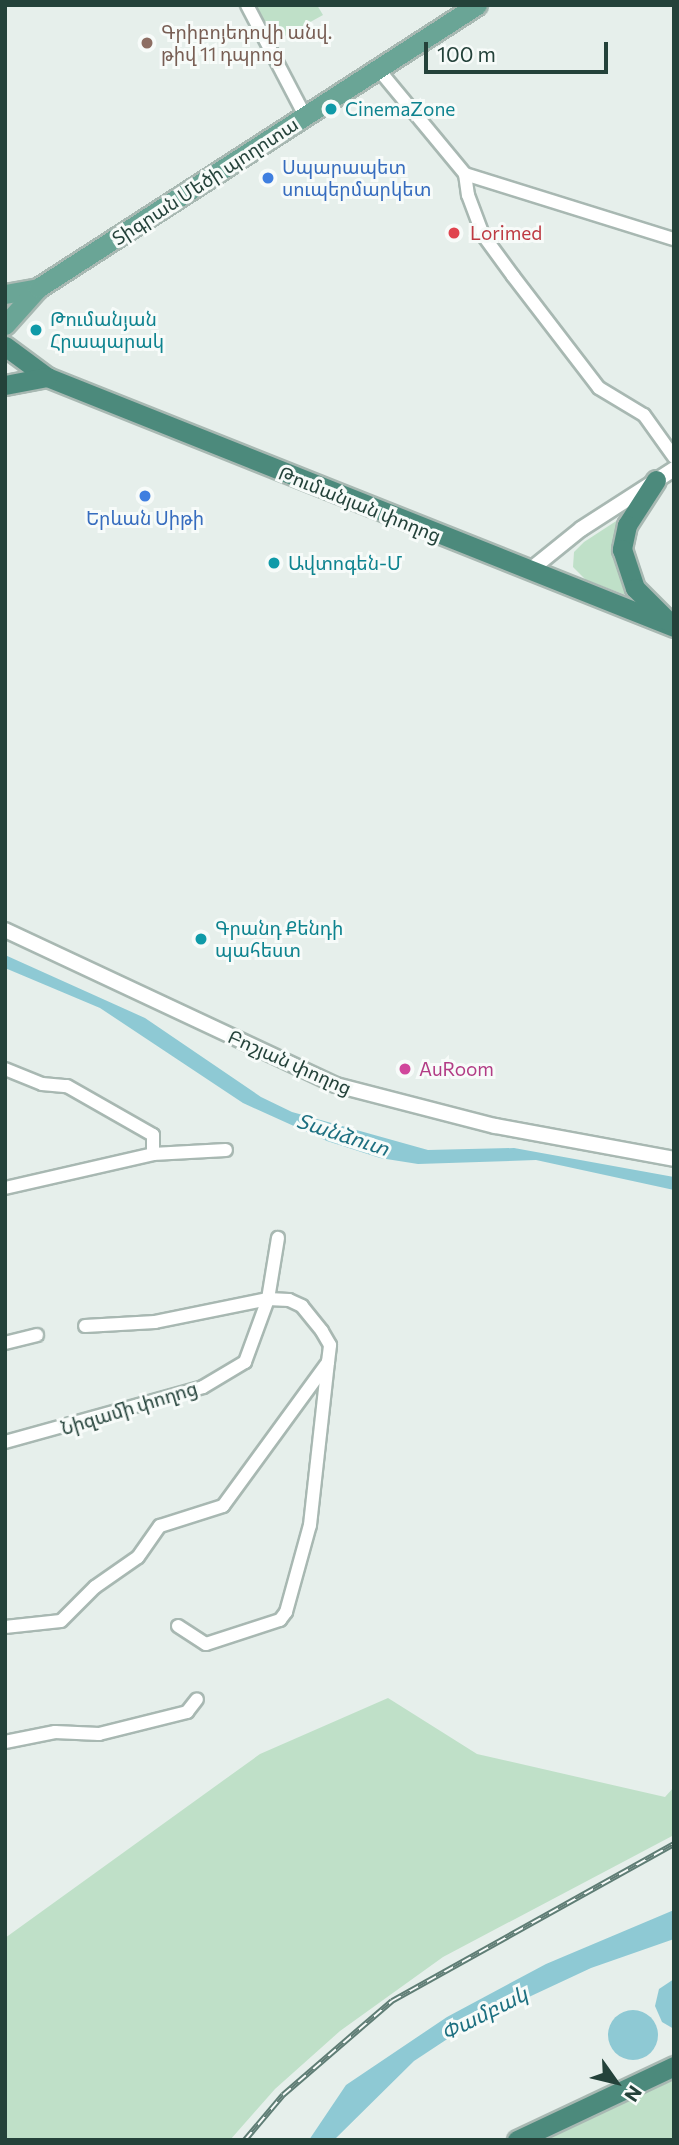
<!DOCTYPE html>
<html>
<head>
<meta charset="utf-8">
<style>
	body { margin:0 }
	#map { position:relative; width:679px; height:2145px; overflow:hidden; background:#e6efeb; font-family:Commissioner,"Noto Sans Armenian",sans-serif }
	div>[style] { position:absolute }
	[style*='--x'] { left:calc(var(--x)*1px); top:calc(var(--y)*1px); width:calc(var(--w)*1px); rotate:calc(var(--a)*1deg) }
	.green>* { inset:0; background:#bfe0c8 }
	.water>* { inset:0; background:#8ec9d4 }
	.round { border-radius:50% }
	.roads { filter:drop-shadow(2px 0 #a8b8b2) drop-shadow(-2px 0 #a8b8b2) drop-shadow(0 2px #a8b8b2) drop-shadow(0 -2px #a8b8b2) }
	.minor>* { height:12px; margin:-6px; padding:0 6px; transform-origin:6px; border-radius:6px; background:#fff }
	.tertiary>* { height:14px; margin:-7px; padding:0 7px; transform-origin:7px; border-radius:7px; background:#fff }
	.primary>* { height:19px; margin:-9.5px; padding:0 9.5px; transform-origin:9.5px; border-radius:9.5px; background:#6aa596 }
	.trunk>* { height:19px; margin:-9.5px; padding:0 9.5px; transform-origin:9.5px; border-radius:9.5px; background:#4c8a7c }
	.rail>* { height:6px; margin-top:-3px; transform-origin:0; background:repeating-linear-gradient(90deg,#f7fbf9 0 10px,#5f7d75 0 20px); box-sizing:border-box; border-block:2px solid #5f7d75 }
	.dots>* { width:19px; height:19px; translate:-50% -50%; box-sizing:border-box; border:4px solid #f7fbf9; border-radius:50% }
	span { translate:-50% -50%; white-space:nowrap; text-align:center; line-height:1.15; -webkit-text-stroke:6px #f7fbf9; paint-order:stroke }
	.education-label { font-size:19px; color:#785e54 }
	.left { translate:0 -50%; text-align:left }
	.culture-label { font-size:19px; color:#0d838f }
	.shop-label { font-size:19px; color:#366cbe }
	.street-label { font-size:19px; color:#24423a }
	.health-label { font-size:19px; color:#be3a42 }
	.hotel-label { font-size:19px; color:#b23c85 }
	.water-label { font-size:21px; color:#1c6f80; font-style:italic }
	.frame { position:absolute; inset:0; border:7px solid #24423a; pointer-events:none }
	.north { position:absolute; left:581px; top:2047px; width:70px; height:70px; -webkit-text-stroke:5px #f7fbf9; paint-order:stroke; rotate:124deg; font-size:19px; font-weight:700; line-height:28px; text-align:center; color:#24423a }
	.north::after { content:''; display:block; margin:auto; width:24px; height:32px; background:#24423a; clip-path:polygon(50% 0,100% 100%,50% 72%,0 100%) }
	.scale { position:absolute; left:424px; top:42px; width:184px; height:32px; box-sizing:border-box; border:4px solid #24423a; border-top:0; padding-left:9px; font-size:21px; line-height:24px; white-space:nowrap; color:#24423a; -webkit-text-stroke:5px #f7fbf9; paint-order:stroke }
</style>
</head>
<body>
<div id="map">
	<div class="green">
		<i style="clip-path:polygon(253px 5px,317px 5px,323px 15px,274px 42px)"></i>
		<i style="clip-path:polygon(630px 512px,624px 523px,642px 601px,586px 580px,573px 567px,574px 552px,584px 542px)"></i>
		<i style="clip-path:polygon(388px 1698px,477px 1754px,665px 1797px,674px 1787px,674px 1835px,443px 1957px,340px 2031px,275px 2089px,230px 2140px,5px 2140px,5px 1938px,260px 1754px)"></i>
		<i style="clip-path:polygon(674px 2078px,674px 2140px,543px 2140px,637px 2096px)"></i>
	</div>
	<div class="water">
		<i style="clip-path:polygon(5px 955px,145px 1018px,261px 1097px,292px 1112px,428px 1150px,514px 1148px,674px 1177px,674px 1190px,536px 1160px,418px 1164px,380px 1158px,327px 1141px,243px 1103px,100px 1008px,5px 968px)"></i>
		<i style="clip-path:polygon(674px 1910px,674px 1939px,591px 1968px,467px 2026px,414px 2061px,334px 2140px,309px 2140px,346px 2085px,447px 2017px,546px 1964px)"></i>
		<i style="clip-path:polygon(674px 1979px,674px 2029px,662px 2022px,655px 2006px,659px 1989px)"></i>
		<i class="round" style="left:608px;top:2010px;width:50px;height:50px"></i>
	</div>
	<div class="roads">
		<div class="minor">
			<i style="--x:247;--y:5;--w:125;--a:62.4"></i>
			<i style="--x:379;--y:70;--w:135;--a:50.4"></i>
			<i style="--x:465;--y:174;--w:21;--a:82"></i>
			<i style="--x:468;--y:195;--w:43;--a:69.4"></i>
			<i style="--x:483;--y:235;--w:51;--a:53.8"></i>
			<i style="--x:513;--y:276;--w:141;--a:52.5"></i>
			<i style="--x:599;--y:388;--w:52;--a:31"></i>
			<i style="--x:644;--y:415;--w:52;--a:54.5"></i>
			<i style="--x:465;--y:174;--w:219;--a:17.3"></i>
			<i style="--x:5;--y:1069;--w:40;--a:22"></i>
			<i style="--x:42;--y:1084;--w:25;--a:5"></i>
			<i style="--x:67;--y:1086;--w:99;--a:29.7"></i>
			<i style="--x:153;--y:1135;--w:19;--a:90"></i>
			<i style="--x:5;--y:1188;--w:152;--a:-12.9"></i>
			<i style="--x:153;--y:1154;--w:73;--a:-3.1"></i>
			<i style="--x:5;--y:1343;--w:33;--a:-14"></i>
			<i style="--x:5;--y:1442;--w:205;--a:-15.5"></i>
			<i style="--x:203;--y:1387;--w:49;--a:-30.8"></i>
			<i style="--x:245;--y:1362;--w:67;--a:-69.9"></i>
			<i style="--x:268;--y:1299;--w:62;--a:-80.7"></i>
			<i style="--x:178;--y:1626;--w:33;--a:33"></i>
			<i style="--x:206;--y:1644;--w:78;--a:-18"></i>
			<i style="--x:280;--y:1620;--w:10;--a:-53"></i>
			<i style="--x:286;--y:1612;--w:90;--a:-74.6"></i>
			<i style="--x:310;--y:1525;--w:164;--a:-83.7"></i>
			<i style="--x:5;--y:1627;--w:56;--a:-6.1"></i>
			<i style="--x:61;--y:1621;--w:48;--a:-45"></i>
			<i style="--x:95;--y:1587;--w:52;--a:-34.9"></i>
			<i style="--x:138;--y:1557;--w:38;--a:-55"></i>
			<i style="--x:160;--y:1526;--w:66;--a:-17.6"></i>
			<i style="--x:223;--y:1506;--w:178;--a:-53.9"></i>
			<i style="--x:328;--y:1362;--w:17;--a:-83"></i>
			<i style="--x:330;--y:1345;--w:16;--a:-120"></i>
			<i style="--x:322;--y:1331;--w:32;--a:-129"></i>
			<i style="--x:302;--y:1306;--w:14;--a:-155"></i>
			<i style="--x:289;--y:1300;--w:21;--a:-177"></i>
			<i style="--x:268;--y:1299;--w:115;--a:168.5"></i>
			<i style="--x:155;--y:1322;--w:70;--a:176.7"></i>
			<i style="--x:5;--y:1742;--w:51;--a:-11.3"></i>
			<i style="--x:55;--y:1732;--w:44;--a:2.6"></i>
			<i style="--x:99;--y:1734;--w:91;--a:-14"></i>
			<i style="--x:187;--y:1712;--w:16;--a:-52"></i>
		</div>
		<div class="tertiary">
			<i style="--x:529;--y:571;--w:67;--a:-38.9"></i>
			<i style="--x:581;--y:529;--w:111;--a:-32.8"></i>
			<i style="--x:5;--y:930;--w:365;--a:25.1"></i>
			<i style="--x:336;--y:1085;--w:164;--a:14.5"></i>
			<i style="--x:495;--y:1126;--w:182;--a:10.4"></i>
		</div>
		<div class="primary">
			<i style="--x:5;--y:294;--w:34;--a:-10"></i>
			<i style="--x:5;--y:325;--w:50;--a:-48.3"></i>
			<i style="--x:38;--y:288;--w:522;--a:-32.81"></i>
		</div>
		<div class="trunk">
			<i style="--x:5;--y:346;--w:52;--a:36.4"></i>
			<i style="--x:47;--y:377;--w:675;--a:21.74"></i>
			<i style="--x:5;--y:385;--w:43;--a:-10.8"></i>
			<i style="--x:656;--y:480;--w:54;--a:122.8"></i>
			<i style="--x:627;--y:525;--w:25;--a:102"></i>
			<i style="--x:622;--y:549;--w:41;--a:71.6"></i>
			<i style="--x:635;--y:588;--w:47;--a:45"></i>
			<i style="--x:517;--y:2140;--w:174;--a:-25.2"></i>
		</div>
	</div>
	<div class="rail">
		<i style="--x:245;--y:2140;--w:59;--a:-49.8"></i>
		<i style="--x:283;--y:2095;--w:144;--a:-40.8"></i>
		<i style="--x:392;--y:2001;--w:323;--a:-29.1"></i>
	</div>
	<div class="dots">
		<i style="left:147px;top:43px;background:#8d6e63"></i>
		<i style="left:331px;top:109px;background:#0f9aa8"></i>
		<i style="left:268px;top:178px;background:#3f7fe0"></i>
		<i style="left:454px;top:233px;background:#e0444e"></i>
		<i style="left:36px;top:330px;background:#0f9aa8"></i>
		<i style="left:145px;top:496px;background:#3f7fe0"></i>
		<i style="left:274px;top:563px;background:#0f9aa8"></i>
		<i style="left:201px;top:939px;background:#0f9aa8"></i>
		<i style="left:405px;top:1069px;background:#d1479c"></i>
	</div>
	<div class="education-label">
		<span class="left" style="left:161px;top:43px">Գրիբոյեդովի անվ.<br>թիվ 11 դպրոց</span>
	</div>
	<div class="culture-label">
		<span class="left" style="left:345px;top:109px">CinemaZone</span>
		<span class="left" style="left:50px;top:330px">Թումանյան<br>Հրապարակ</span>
		<span class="left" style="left:288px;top:563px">Ավտոգեն-Մ</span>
		<span class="left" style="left:215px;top:939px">Գրանդ Քենդի<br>պահեստ</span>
	</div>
	<div class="shop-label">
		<span class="left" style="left:282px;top:178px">Սպարապետ<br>սուպերմարկետ</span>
		<span style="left:145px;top:518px">Երևան Սիթի</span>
	</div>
	<div class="street-label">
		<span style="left:205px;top:181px;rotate:-33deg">Տիգրան Մեծի պողոտա</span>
		<span style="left:360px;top:504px;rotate:22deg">Թումանյան փողոց</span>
		<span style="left:290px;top:1062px;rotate:24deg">Բոշյան փողոց</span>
		<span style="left:129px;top:1408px;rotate:-17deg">Նիզամի փողոց</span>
	</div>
	<div class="health-label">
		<span class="left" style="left:470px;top:233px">Lorimed</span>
	</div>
	<div class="hotel-label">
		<span class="left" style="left:419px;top:1069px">AuRoom</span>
	</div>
	<div class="water-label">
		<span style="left:343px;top:1134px;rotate:18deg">Տանձուտ</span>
		<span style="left:484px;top:2013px;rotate:-27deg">Փամբակ</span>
	</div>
	<div class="frame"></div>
	<div class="north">N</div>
	<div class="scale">100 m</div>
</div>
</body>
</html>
